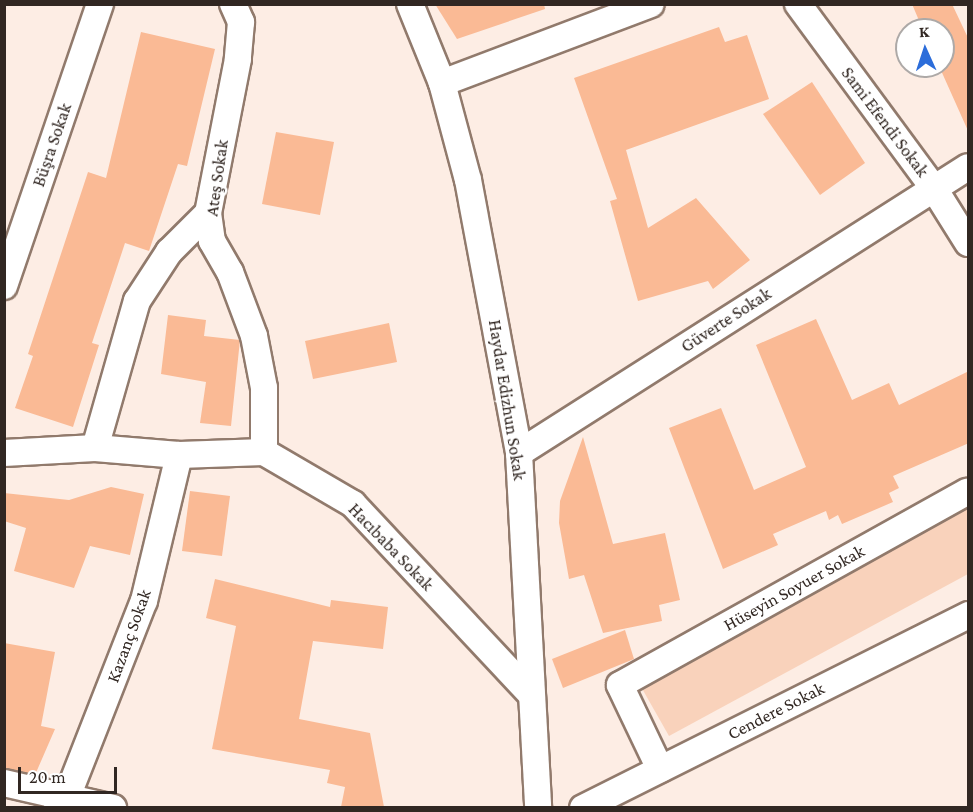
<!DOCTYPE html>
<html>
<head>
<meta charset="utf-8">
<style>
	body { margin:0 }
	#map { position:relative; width:973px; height:812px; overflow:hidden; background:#fdede4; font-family:"Crimson Pro",serif }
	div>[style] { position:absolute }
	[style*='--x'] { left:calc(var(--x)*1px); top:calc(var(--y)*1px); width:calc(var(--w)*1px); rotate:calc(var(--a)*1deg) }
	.green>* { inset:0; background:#f9d2bb }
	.building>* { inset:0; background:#faba95 }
	.roads { filter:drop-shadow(2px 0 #917a6c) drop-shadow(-2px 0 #917a6c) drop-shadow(0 2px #917a6c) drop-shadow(0 -2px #917a6c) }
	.minor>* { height:26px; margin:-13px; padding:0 13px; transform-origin:13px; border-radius:13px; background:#fff }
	span { translate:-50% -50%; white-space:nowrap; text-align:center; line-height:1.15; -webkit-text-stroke:5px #fff; paint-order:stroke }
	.street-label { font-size:18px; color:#312722 }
	.frame { position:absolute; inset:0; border:6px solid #312722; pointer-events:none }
	.north { position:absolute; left:895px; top:18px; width:60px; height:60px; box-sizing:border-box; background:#fff; border:2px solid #ada9a7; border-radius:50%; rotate:357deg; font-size:16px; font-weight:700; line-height:24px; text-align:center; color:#312722 }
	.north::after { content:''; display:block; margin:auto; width:21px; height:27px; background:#2c6dda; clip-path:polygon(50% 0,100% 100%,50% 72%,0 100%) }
	.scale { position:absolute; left:18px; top:767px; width:99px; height:27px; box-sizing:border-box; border:3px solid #312722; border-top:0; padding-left:8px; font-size:18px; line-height:21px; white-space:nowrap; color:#312722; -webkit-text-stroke:4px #fff; paint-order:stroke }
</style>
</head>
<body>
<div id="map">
	<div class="green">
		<i style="clip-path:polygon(968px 507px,968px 574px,669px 736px,640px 685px)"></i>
	</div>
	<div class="building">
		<i style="clip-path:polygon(435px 4px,544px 4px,545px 9px,457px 39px)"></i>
		<i style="clip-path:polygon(912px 4px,952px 4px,969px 40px,969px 133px,939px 66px,943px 66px,943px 30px,923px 30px)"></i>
		<i style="clip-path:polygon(719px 27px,725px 42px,747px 35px,769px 99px,626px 150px,648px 228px,696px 198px,750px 260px,713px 289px,708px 281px,638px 301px,610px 201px,617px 199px,574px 78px)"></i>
		<i style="clip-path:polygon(141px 32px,215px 49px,187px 166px,178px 164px,149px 251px,125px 243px,92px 343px,99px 345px,73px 427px,15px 408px,33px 356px,28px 354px,88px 172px,106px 178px)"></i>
		<i style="clip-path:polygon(812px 82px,865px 163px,820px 195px,763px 114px)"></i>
		<i style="clip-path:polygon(276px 132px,334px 142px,320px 215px,262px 204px)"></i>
		<i style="clip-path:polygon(168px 315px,206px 320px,204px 336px,240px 340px,231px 426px,200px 423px,206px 382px,161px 374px)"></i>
		<i style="clip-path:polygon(816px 319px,852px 400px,889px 383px,899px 405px,969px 371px,969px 443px,893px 476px,899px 488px,889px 493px,893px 502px,842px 524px,838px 515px,829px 520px,826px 511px,773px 534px,778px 545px,723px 569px,669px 428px,721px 408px,754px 490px,806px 467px,756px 345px)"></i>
		<i style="clip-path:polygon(389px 323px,397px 362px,313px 379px,305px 341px)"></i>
		<i style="clip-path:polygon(583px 437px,613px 544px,665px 533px,680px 600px,659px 605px,662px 621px,603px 633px,584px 575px,569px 579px,559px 523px,560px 501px)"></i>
		<i style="clip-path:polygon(111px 487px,144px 494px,130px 555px,90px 546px,74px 588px,14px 571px,26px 528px,4px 521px,4px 493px,69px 500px)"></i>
		<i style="clip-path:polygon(190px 491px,230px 496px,222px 556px,182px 551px)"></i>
		<i style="clip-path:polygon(215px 579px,330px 607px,331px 600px,388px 607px,383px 649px,313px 641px,299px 719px,370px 733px,384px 807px,341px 807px,345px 787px,327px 783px,330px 770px,212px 749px,236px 626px,206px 618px)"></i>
		<i style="clip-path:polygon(625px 630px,634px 659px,563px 688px,552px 659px)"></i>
		<i style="clip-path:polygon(4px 643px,55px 652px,41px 726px,55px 729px,35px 775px,4px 768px)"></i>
	</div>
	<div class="roads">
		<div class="minor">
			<i style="--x:233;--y:4;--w:20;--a:66"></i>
			<i style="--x:241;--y:22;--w:37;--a:95"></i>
			<i style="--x:238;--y:59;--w:157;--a:101"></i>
			<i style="--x:208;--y:213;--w:28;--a:82"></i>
			<i style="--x:212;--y:241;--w:36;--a:60"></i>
			<i style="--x:230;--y:272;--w:68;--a:69.4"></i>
			<i style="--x:254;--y:336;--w:53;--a:79.1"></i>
			<i style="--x:264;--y:388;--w:64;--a:90"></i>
			<i style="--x:410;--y:4;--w:85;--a:67.9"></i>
			<i style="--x:442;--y:83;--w:100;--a:75"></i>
			<i style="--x:468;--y:180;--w:278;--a:79.4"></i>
			<i style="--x:519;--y:453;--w:356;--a:86.9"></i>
			<i style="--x:798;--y:4;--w:227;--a:53.6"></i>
			<i style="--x:933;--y:187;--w:66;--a:58"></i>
			<i style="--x:442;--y:83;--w:223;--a:-20.7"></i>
			<i style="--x:4;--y:286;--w:298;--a:-71.2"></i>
			<i style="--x:95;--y:448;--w:153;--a:-74.1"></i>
			<i style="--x:137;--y:301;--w:59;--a:-56.9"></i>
			<i style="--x:169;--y:252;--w:55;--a:-45"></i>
			<i style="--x:4;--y:453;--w:91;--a:-3.1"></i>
			<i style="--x:95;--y:448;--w:84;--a:4.8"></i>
			<i style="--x:179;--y:455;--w:85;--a:-2"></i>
			<i style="--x:264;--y:452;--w:103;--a:30.3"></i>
			<i style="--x:353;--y:504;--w:260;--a:46.9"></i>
			<i style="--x:519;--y:453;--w:532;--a:-32.5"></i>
			<i style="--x:660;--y:769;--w:93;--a:-115.5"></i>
			<i style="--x:620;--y:685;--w:398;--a:-29.1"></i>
			<i style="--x:4;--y:783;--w:112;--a:12.9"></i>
			<i style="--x:57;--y:808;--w:15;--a:-48"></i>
			<i style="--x:67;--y:797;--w:211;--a:-68.6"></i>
			<i style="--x:144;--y:601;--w:150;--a:-76.5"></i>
			<i style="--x:583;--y:808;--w:431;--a:-26.6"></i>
		</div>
	</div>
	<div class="street-label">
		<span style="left:885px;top:122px;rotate:53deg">Sami Efendi Sokak</span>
		<span style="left:52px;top:145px;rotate:-71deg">Büşra Sokak</span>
		<span style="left:217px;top:178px;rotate:-82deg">Ateş Sokak</span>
		<span style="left:726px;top:320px;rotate:-33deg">Güverte Sokak</span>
		<span style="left:507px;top:400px;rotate:81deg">Haydar Edizhun Sokak</span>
		<span style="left:391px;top:547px;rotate:46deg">Hacıbaba Sokak</span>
		<span style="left:794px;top:588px;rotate:-29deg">Hüseyin Soyuer Sokak</span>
		<span style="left:129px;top:636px;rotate:-70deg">Kazanç Sokak</span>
		<span style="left:776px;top:711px;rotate:-27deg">Cendere Sokak</span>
	</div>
	<div class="frame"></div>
	<div class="north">K</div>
	<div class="scale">20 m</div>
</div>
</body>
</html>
